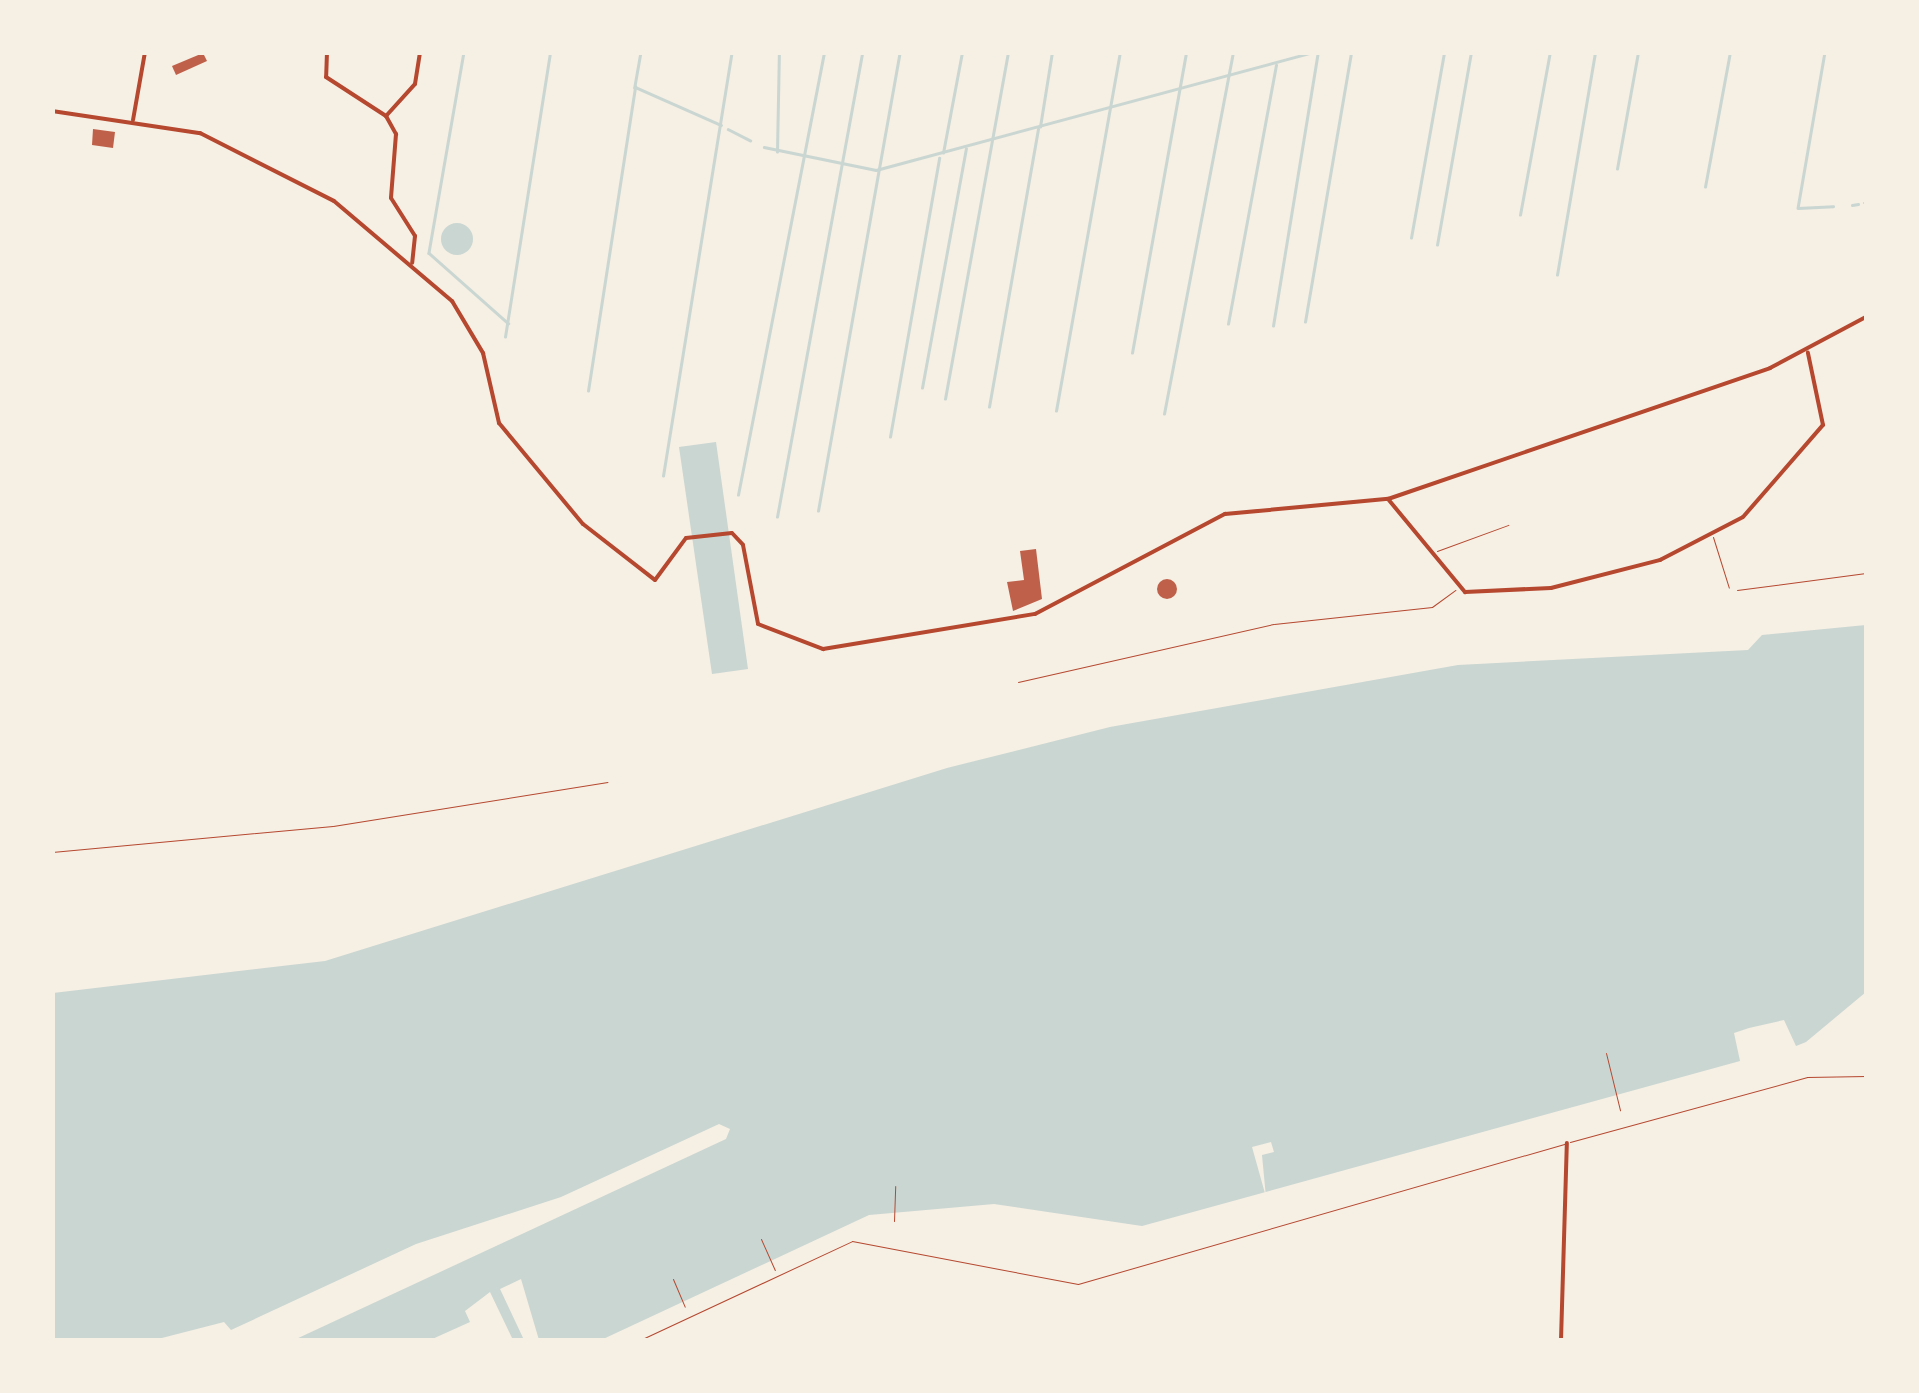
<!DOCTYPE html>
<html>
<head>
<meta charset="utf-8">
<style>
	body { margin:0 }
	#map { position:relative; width:1919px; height:1393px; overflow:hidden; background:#f6efe4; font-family:"Varela Round",sans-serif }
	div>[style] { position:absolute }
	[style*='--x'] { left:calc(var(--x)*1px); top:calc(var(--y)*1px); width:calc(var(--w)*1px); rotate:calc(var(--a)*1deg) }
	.water>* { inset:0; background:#c9d6d2 }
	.round { border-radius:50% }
	.pier>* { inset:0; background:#f6efe4 }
	.stream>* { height:2.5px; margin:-1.25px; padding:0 1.25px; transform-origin:1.25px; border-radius:1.25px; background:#c9d6d2 }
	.building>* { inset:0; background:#bf614a }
	.path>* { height:1px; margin:-0.5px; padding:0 0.5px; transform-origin:0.5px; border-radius:0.5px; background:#b5482f }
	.service>* { height:1px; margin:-0.5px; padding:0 0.5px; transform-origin:0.5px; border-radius:0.5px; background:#b5482f }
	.minor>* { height:4px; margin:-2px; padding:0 2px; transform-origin:2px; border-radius:2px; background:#b5482f }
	span { translate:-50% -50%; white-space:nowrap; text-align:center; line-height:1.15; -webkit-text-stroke:9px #f6efe4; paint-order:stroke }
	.frame { position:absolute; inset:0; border:55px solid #f6efe4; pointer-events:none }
</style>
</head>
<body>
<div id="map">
	<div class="water">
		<i class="round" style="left:441px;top:223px;width:32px;height:32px"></i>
		<i style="clip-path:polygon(716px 442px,748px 669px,712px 674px,679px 447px)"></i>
		<i style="clip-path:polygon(1866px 625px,1866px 992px,1806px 1042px,1796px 1046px,1784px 1020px,1749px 1028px,1734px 1033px,1740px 1061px,1142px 1226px,994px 1204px,869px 1215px,601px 1340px,539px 1340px,521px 1279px,500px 1289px,524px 1340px,513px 1340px,490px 1292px,465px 1311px,470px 1322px,430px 1340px,294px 1340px,726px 1139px,730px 1129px,719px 1124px,561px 1197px,416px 1244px,231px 1330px,224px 1322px,154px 1340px,53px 1340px,53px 993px,325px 961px,947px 768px,1110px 727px,1458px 665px,1748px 650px,1762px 635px)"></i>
	</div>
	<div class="pier">
		<i style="clip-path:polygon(1271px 1142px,1274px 1152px,1262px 1155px,1266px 1197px,1252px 1147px)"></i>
	</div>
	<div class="stream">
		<i style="--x:464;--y:52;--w:204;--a:99.9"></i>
		<i style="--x:429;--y:253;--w:106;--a:41.5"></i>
		<i style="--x:641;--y:52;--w:36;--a:100"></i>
		<i style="--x:635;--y:87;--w:94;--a:23.8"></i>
		<i style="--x:1825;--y:52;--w:158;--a:99.8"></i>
		<i style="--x:1798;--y:208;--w:35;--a:-3"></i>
		<i style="--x:1040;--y:127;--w:76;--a:-80.9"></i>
		<i style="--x:728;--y:129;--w:25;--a:27"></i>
		<i style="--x:764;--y:147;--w:114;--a:11.6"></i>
		<i style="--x:876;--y:170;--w:452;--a:-15.1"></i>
		<i style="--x:777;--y:152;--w:100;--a:-88.9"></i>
		<i style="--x:943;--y:153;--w:103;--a:-79.3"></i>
		<i style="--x:1617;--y:169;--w:119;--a:-79.8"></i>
		<i style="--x:1705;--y:187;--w:137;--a:-79.5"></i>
		<i style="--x:1864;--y:203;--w:2;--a:0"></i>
		<i style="--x:1852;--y:205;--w:6;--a:-9"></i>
		<i style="--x:1520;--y:215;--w:166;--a:-79.6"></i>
		<i style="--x:1411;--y:238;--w:189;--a:-79.9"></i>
		<i style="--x:1437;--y:245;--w:196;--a:-80"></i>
		<i style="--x:1557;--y:275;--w:226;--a:-80.3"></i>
		<i style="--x:1305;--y:322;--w:274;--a:-80.3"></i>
		<i style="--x:1228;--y:324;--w:263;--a:-79.5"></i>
		<i style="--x:1273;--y:326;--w:278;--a:-80.7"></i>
		<i style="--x:505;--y:337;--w:289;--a:-81"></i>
		<i style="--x:1132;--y:353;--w:306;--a:-79.8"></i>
		<i style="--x:922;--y:388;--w:243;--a:-79.6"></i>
		<i style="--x:588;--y:391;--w:308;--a:-81.2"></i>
		<i style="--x:945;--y:399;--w:353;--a:-79.7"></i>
		<i style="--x:989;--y:407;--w:282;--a:-80"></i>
		<i style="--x:1056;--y:411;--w:365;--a:-79.9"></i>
		<i style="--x:1164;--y:414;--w:369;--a:-79.2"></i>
		<i style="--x:890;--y:437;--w:283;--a:-80"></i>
		<i style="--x:663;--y:476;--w:430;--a:-80.8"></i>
		<i style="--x:738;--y:495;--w:451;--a:-79"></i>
		<i style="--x:818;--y:511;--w:466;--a:-79.9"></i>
		<i style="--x:777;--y:517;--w:473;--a:-79.6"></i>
	</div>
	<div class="building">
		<i style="clip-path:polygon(203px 53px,207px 61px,176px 75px,172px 66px)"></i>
		<i style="clip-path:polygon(93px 129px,115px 132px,113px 148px,92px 145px)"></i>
		<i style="clip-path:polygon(1036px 549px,1042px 599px,1013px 611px,1007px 582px,1024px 580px,1020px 551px)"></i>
		<i class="round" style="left:1157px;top:579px;width:20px;height:20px"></i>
	</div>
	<div class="path">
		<i style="--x:1737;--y:590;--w:130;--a:-7.5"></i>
		<i style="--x:1018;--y:682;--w:262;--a:-12.8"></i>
		<i style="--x:1274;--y:624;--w:159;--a:-6.1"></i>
		<i style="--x:1432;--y:607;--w:29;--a:-36"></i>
		<i style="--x:52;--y:852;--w:282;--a:-5.3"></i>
		<i style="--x:333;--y:826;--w:278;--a:-9.1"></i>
		<i style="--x:1606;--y:1053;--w:59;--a:76.2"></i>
		<i style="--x:894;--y:1221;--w:35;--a:-88"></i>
		<i style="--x:761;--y:1239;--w:34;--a:66"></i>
		<i style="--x:673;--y:1279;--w:30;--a:67"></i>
	</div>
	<div class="service">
		<i style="--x:1713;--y:537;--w:53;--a:72.6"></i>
		<i style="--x:1437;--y:551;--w:76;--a:-20.1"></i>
		<i style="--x:1570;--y:1142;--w:246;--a:-15.3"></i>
		<i style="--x:1807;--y:1077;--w:59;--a:-1"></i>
		<i style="--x:640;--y:1340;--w:234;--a:-25"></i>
		<i style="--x:852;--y:1241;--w:230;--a:10.8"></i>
		<i style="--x:1078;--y:1284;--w:506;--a:-16.07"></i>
	</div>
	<div class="minor">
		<i style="--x:327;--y:52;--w:25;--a:92"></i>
		<i style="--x:326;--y:77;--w:72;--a:33"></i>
		<i style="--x:386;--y:116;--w:21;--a:61"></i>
		<i style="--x:396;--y:134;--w:64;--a:94.5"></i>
		<i style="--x:391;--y:198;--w:45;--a:57.7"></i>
		<i style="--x:415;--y:236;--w:27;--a:96"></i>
		<i style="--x:52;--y:111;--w:150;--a:8.5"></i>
		<i style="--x:200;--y:133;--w:150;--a:26.9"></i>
		<i style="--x:334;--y:201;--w:155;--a:40.3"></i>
		<i style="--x:452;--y:301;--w:61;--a:59.2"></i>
		<i style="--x:483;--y:353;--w:72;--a:77.1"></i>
		<i style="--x:499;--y:423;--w:131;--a:50.3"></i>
		<i style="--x:583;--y:524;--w:91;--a:37.9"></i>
		<i style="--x:655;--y:580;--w:52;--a:-53.6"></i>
		<i style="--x:686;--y:538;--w:46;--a:-6.2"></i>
		<i style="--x:732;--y:533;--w:16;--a:47"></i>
		<i style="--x:743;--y:545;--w:80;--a:79.2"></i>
		<i style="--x:758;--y:624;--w:70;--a:21"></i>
		<i style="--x:823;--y:649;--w:215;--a:-9.4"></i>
		<i style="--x:1035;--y:614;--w:215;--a:-27.8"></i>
		<i style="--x:1225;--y:514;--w:164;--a:-5.3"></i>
		<i style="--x:1388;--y:499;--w:404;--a:-18.9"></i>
		<i style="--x:1770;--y:368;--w:109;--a:-28"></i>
		<i style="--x:386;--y:116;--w:43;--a:-47.8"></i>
		<i style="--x:415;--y:84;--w:32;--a:-81"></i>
		<i style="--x:133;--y:120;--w:69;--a:-80"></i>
		<i style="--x:1388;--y:499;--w:121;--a:50.4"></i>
		<i style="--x:1465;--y:592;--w:86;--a:-2.7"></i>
		<i style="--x:1551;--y:588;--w:113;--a:-14.4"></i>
		<i style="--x:1660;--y:560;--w:93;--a:-27.4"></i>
		<i style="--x:1743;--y:517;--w:122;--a:-49"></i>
		<i style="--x:1823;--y:425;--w:74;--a:-101.8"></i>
		<i style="--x:1561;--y:1340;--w:197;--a:-88.3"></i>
	</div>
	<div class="frame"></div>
</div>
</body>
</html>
